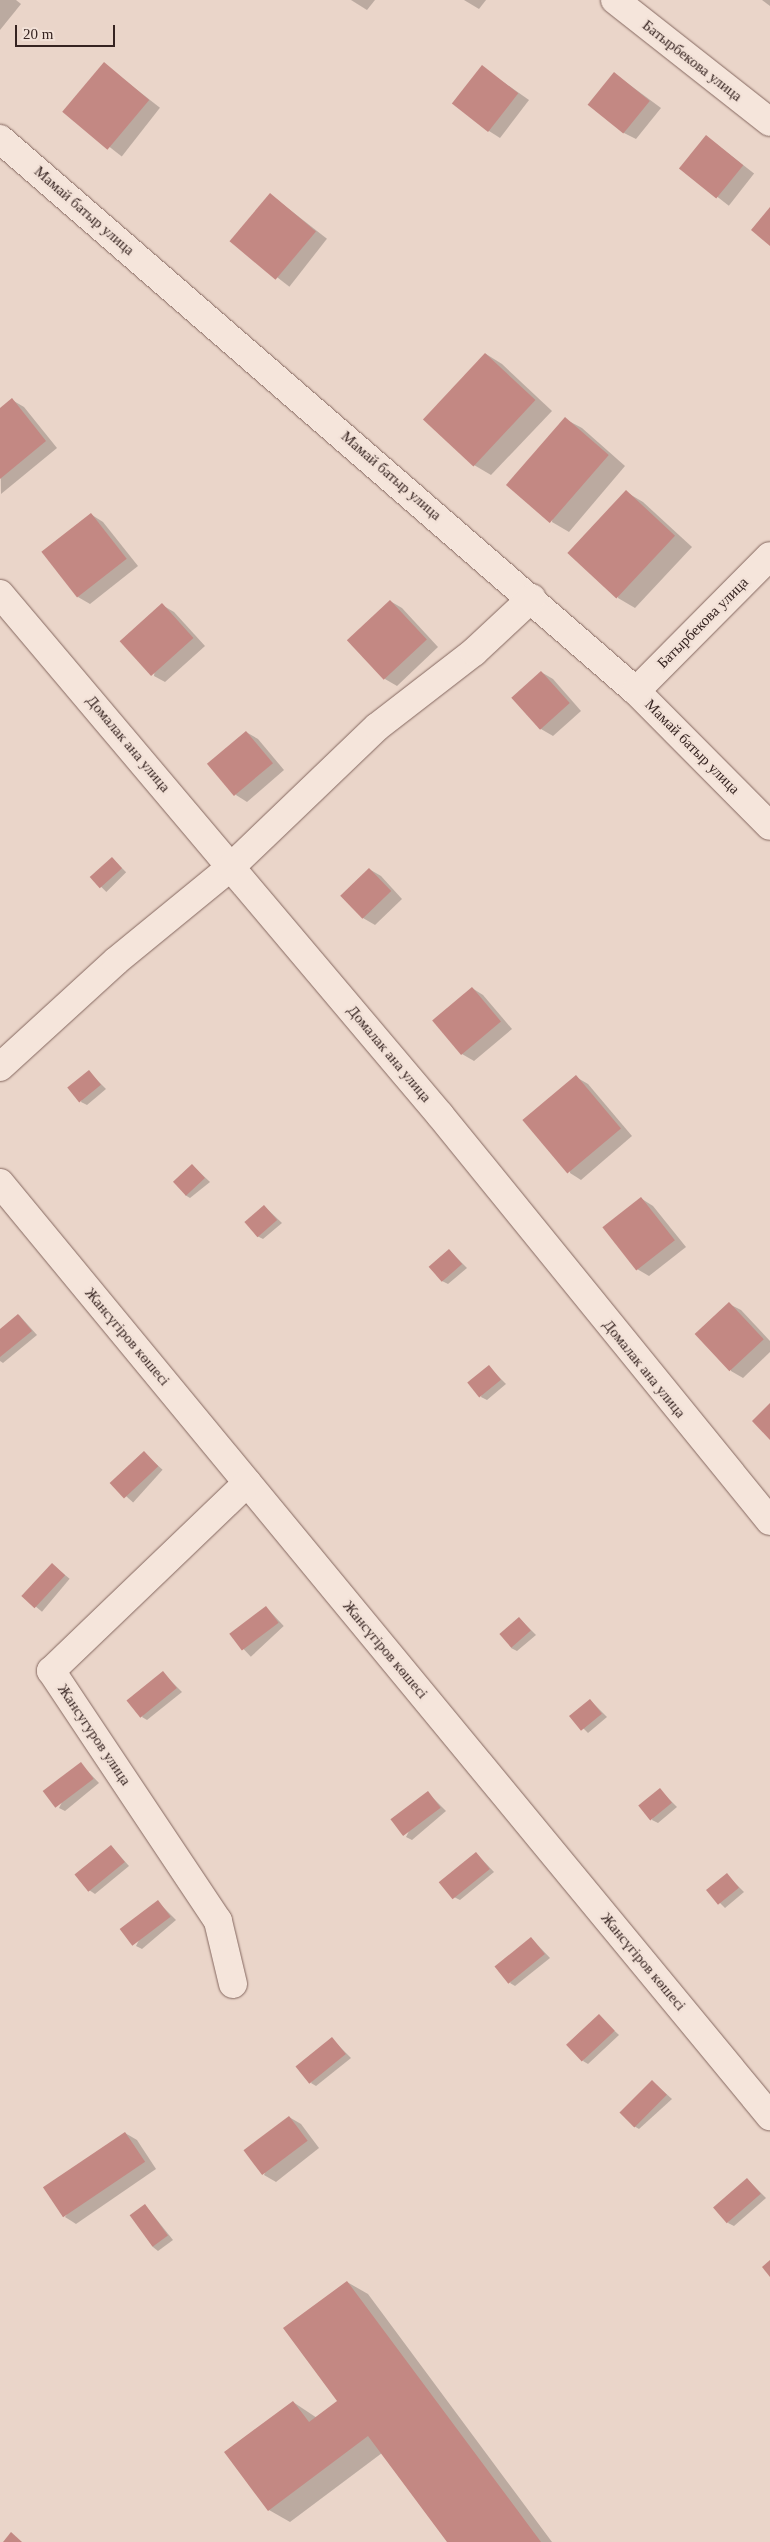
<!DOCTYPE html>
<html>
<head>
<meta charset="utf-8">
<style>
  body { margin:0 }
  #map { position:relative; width:770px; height:2542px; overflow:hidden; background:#ead5c9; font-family:Georgia,serif }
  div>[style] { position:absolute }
  .shadow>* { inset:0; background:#0003; transform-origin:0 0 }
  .building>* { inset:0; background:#c38883; transform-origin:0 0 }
  .roads { filter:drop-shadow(0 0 1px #84675f) drop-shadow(0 0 1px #84675f) }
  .minor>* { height:28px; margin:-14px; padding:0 14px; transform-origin:14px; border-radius:14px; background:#f5e5db }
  span { translate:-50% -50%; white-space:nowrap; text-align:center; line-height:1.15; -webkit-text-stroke:4.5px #f2e1d7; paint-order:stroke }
  .street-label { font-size:15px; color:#362421 }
  .scale { position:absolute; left:15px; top:25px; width:100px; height:22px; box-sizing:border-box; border:2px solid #362421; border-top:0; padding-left:6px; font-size:15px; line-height:18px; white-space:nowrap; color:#362421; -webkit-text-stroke:4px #f2e1d7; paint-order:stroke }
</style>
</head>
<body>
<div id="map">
  <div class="shadow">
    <i style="clip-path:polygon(0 0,16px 0,21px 4px,0 30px)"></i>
    <i style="clip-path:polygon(351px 0,375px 0,367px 10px)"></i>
    <i style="clip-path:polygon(464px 0,486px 0,479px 9px)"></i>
    <i style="clip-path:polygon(762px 0,770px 0,770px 6px)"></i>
    <i style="left:104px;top:64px;width:71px;height:62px;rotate:38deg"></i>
    <i style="clip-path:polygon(482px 67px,529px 100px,500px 138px,489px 131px)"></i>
    <i style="clip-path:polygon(615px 74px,661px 108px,636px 139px,624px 133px)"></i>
    <i style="left:706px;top:136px;width:61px;height:41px;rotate:38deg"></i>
    <i style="left:271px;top:195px;width:71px;height:61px;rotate:38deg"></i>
    <i style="clip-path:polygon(486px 354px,502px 364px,552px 411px,491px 475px,474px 465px,425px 419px)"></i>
    <i style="clip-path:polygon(12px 400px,24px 407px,57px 448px,1px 494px,0 410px)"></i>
    <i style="clip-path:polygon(565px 419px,582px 428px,625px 466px,569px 532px,552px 522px)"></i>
    <i style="clip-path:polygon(626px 492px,643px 502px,692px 547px,635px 608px,618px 598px)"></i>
    <i style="clip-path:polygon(92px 515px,103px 522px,138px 566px,90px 604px,78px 597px)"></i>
    <i style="clip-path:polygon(390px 601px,402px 608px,438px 647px,397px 686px,385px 679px)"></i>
    <i style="clip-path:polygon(162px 605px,174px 612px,205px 646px,165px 682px,154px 676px)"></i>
    <i style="clip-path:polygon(541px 672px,553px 679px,581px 711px,553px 736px,541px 729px)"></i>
    <i style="clip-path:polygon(246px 732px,258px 739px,284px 770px,247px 802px,236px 795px)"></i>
    <i style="left:112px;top:858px;width:20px;height:28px;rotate:45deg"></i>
    <i style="clip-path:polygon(369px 869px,381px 876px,402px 899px,375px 925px,363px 918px,342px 896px)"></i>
    <i style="clip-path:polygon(472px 988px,483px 995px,512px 1029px,474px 1061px,462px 1054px)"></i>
    <i style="clip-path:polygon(89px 1072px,106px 1089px,87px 1105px,81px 1102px)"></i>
    <i style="clip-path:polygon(576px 1077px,588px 1084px,632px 1136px,581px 1180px,570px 1173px)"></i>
    <i style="clip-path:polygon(192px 1165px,210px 1182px,190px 1198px,185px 1195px)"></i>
    <i style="clip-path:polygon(642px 1199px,653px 1206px,686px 1247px,649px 1276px,637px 1269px)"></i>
    <i style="clip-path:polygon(264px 1206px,282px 1223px,263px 1239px,257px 1236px)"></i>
    <i style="clip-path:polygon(450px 1251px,467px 1268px,448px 1284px,442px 1281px)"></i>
    <i style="clip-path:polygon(729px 1304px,741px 1310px,770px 1341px,770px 1352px,743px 1378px,731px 1371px)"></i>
    <i style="clip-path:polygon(19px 1315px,37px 1335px,3px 1363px,0 1361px,0 1331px)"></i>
    <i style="clip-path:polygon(489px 1367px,506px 1384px,487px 1400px,481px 1397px)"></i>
    <i style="left:144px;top:1453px;width:25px;height:44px;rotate:42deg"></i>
    <i style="left:52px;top:1564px;width:23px;height:43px;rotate:40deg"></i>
    <i style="left:266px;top:1607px;width:26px;height:45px;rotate:47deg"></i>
    <i style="clip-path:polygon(519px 1618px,536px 1635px,517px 1651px,511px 1648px)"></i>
    <i style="clip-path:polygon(163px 1673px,182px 1692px,147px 1720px,142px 1717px)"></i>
    <i style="clip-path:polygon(590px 1700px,607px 1717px,588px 1733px,571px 1716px)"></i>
    <i style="clip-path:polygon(81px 1764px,99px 1783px,65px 1811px,59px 1808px)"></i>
    <i style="clip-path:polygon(660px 1790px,677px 1807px,658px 1823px,652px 1820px)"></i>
    <i style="clip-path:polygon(428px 1793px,446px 1811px,412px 1840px,406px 1837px)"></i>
    <i style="clip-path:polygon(111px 1846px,129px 1866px,95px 1894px,89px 1890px)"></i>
    <i style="clip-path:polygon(476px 1853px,494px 1872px,460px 1900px,454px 1897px)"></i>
    <i style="clip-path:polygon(727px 1875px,744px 1892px,725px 1908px,708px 1891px)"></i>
    <i style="clip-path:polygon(158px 1902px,176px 1920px,142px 1949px,136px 1946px)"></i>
    <i style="clip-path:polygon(532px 1939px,550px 1958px,515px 1986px,510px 1983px)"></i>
    <i style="clip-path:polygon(599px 2016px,619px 2035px,588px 2064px,583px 2061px)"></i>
    <i style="clip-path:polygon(332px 2039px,351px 2058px,316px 2086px,311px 2083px)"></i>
    <i style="clip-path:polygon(652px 2081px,672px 2099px,639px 2129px,634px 2126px)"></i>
    <i style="clip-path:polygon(289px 2117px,301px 2124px,319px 2148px,276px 2182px,264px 2175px)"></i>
    <i style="clip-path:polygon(125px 2133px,137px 2140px,156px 2169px,76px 2224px,65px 2217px)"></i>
    <i style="clip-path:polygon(747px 2179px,766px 2198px,734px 2226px,728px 2223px)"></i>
    <i style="clip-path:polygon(145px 2205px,173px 2240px,158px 2251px,153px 2247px)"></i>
    <i style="clip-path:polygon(347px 2282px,368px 2294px,552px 2542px,448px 2542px,382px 2453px,290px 2522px,269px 2510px,293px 2402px,317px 2418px,339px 2401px)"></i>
  </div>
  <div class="building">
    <i style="left:104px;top:62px;width:59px;height:65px;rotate:40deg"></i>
    <i style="left:482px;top:65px;width:46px;height:49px;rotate:38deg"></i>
    <i style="left:614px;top:72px;width:46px;height:42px;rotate:39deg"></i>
    <i style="left:706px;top:135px;width:48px;height:43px;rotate:39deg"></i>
    <i style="left:270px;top:193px;width:60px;height:63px;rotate:40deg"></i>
    <i style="clip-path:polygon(770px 207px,770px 246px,751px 230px)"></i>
    <i style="left:485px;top:353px;width:69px;height:91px;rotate:43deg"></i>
    <i style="clip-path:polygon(12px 398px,46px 441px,0 479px,0 408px)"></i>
    <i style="left:565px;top:417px;width:58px;height:90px;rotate:41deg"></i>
    <i style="left:626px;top:490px;width:67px;height:86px;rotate:43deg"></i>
    <i style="left:91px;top:513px;width:58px;height:63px;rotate:52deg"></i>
    <i style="left:390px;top:600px;width:54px;height:59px;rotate:47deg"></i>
    <i style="left:162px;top:603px;width:47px;height:57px;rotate:48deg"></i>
    <i style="left:541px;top:671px;width:43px;height:40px;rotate:48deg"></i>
    <i style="left:246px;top:731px;width:42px;height:51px;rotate:50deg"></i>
    <i style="left:112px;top:857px;width:15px;height:30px;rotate:48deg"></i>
    <i style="left:369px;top:868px;width:32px;height:40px;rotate:46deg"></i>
    <i style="left:472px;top:987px;width:45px;height:52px;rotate:50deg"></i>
    <i style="left:89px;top:1070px;width:19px;height:28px;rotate:51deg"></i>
    <i style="left:576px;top:1075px;width:70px;height:70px;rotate:50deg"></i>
    <i style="left:192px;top:1164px;width:19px;height:26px;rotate:47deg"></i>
    <i style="left:641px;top:1197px;width:55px;height:49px;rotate:52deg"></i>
    <i style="left:264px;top:1205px;width:20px;height:26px;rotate:49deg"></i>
    <i style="left:449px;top:1249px;width:20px;height:27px;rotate:49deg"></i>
    <i style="left:729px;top:1302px;width:51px;height:47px;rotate:47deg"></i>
    <i style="clip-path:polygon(18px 1314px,32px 1331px,0 1357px,0 1329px)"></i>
    <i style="left:489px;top:1365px;width:19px;height:28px;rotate:51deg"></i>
    <i style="clip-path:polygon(770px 1403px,770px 1440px,752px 1421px)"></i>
    <i style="left:144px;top:1451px;width:21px;height:47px;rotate:47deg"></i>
    <i style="left:52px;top:1563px;width:18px;height:45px;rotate:43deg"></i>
    <i style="left:266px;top:1606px;width:21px;height:46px;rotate:53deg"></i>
    <i style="left:519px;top:1617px;width:18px;height:26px;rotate:49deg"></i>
    <i style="left:163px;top:1671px;width:22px;height:47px;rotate:51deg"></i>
    <i style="left:590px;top:1699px;width:19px;height:27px;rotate:51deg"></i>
    <i style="left:81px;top:1762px;width:21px;height:48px;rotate:53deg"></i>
    <i style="left:660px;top:1788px;width:19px;height:28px;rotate:51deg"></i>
    <i style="left:428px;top:1791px;width:21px;height:47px;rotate:53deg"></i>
    <i style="left:111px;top:1845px;width:22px;height:47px;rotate:51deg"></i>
    <i style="left:476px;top:1852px;width:22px;height:48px;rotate:51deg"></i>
    <i style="left:727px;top:1873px;width:19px;height:27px;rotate:51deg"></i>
    <i style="left:158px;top:1900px;width:21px;height:48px;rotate:53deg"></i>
    <i style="left:531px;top:1937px;width:22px;height:47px;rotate:51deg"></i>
    <i style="left:599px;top:2014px;width:23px;height:45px;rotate:47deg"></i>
    <i style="left:332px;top:2037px;width:22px;height:47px;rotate:51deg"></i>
    <i style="left:652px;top:2080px;width:21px;height:46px;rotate:45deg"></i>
    <i style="left:289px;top:2116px;width:31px;height:57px;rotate:53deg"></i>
    <i style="left:125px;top:2132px;width:36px;height:99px;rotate:56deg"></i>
    <i style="left:747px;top:2178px;width:21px;height:45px;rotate:49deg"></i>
    <i style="left:145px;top:2204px;width:39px;height:19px;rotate:54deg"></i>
    <i style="clip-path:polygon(770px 2260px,770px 2277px,762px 2267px)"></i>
    <i style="clip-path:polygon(347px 2281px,541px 2542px,447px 2542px,368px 2436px,268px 2511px,224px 2452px,293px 2401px,309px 2422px,337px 2401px,283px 2328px)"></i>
    <i style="clip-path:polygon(11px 2532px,22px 2542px,3px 2542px)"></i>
  </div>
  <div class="roads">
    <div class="minor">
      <i style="left:615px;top:0;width:197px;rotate:38.2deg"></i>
      <i style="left:0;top:139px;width:842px;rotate:40.96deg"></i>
      <i style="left:636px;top:691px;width:190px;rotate:45.2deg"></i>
      <i style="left:0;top:594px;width:682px;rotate:49.82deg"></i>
      <i style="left:440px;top:1115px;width:523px;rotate:50.9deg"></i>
      <i style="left:636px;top:691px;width:190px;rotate:-45.2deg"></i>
      <i style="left:0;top:1067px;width:157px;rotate:-42.4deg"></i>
      <i style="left:116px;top:961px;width:150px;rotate:-39.3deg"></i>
      <i style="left:232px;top:866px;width:201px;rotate:-43.8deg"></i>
      <i style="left:377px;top:727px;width:123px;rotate:-37.7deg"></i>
      <i style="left:474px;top:652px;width:79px;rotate:-43deg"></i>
      <i style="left:0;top:1183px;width:1210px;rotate:50.47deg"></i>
      <i style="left:233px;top:1984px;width:65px;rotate:-103.4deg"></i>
      <i style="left:218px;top:1921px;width:301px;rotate:-123.7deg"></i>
      <i style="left:51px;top:1671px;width:272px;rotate:-43.8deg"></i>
    </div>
  </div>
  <div class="street-label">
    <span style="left:692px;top:61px;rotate:38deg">Батырбекова улица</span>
    <span style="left:84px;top:211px;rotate:41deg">Мамай батыр улица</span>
    <span style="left:391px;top:476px;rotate:41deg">Мамай батыр улица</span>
    <span style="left:703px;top:623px;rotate:-45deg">Батырбекова улица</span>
    <span style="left:128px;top:744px;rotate:50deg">Домалак ана улица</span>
    <span style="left:692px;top:747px;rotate:45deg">Мамай батыр улица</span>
    <span style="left:389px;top:1054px;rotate:50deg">Домалак ана улица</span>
    <span style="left:127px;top:1337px;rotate:50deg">Жансүгіров көшесі</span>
    <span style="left:644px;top:1369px;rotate:51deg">Домалак ана улица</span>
    <span style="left:385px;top:1650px;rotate:50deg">Жансүгіров көшесі</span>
    <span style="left:94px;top:1735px;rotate:56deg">Жансугуров улица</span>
    <span style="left:643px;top:1962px;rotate:50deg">Жансүгіров көшесі</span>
  </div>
  <div class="scale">20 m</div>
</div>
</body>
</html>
